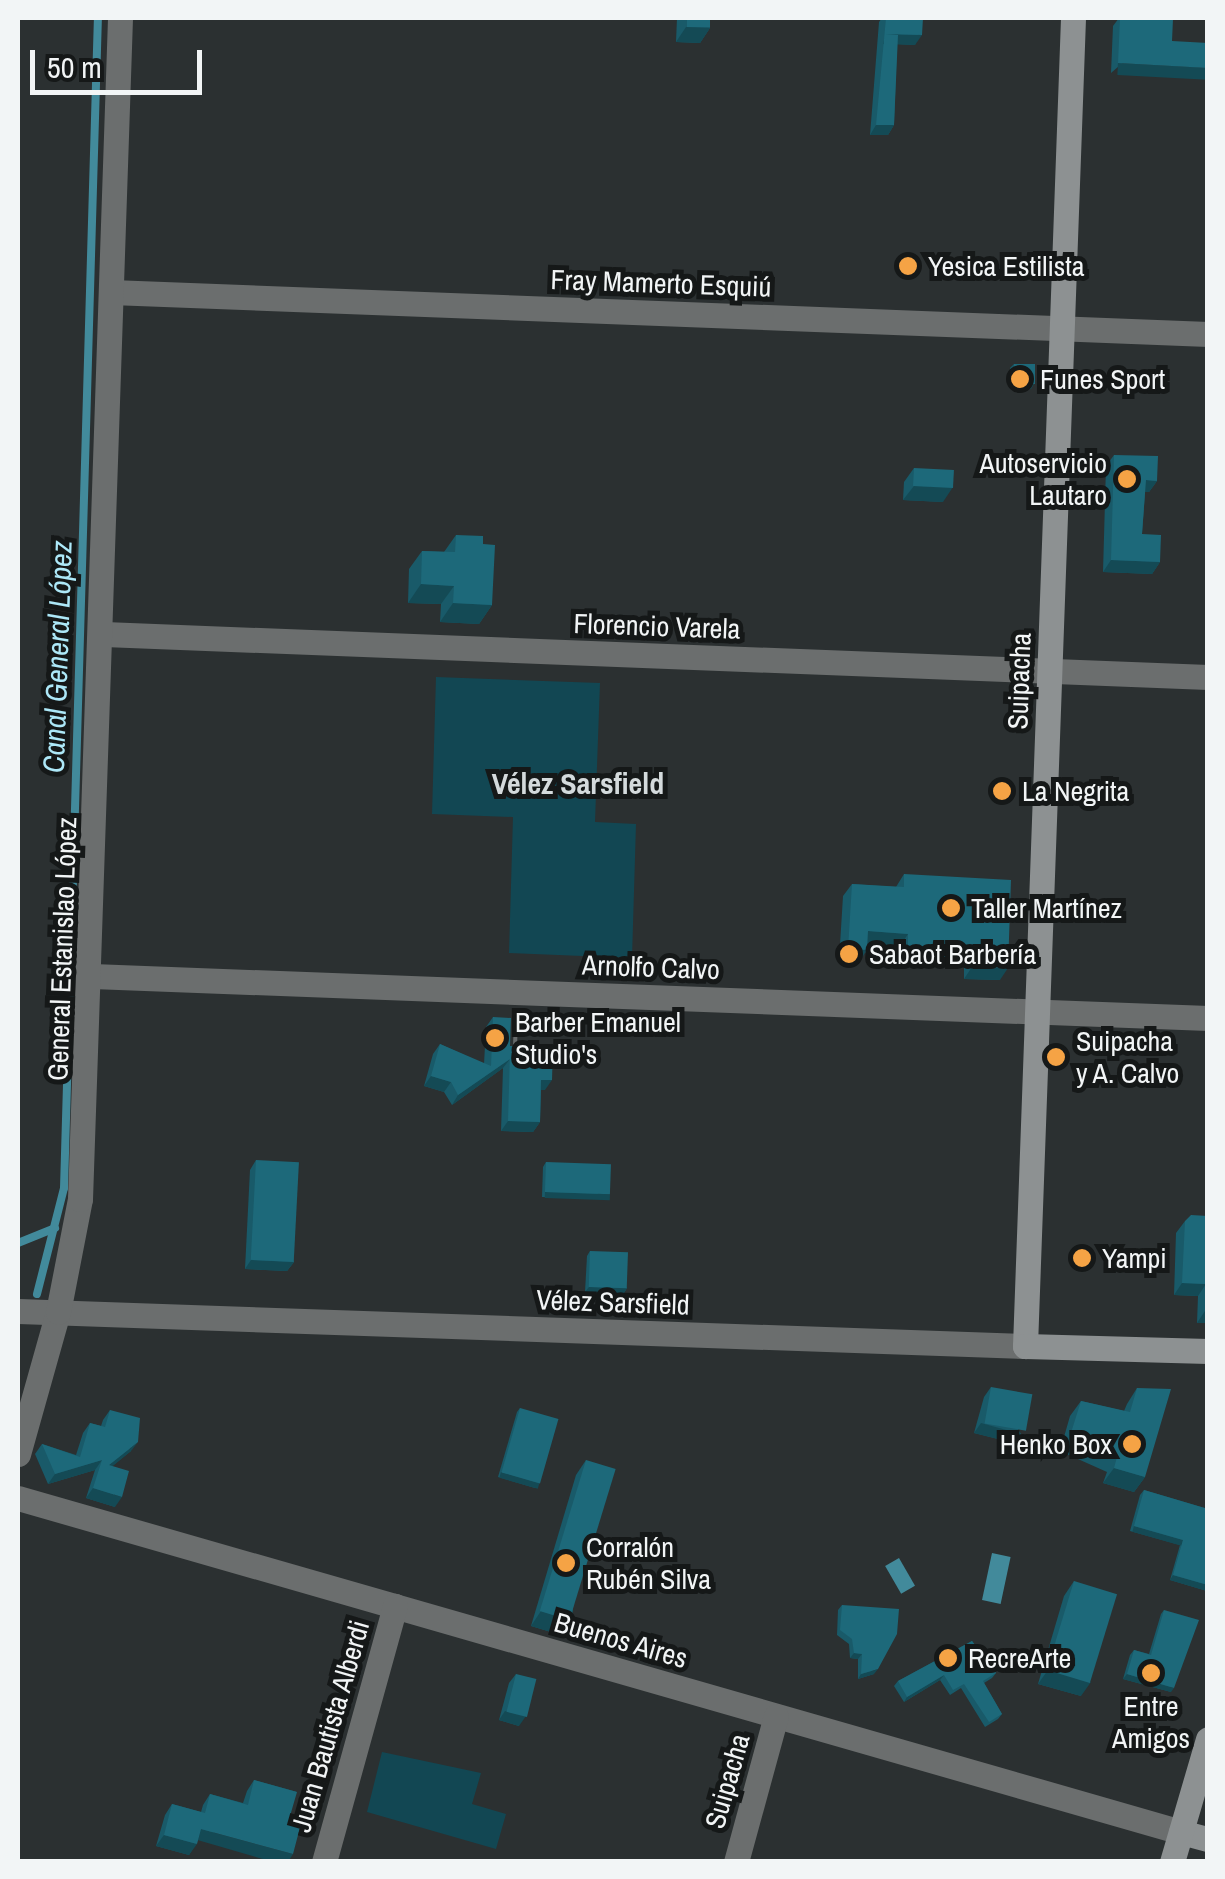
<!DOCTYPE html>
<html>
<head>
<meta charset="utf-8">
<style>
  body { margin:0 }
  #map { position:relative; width:1225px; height:1879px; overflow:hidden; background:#2b3031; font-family:"Archivo Narrow",sans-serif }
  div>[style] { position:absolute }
  .green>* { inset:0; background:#124753 }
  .water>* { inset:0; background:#428a9b; transform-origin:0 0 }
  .stream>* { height:8px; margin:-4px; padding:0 4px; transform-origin:4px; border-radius:4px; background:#428a9b }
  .path>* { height:4px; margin-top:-2px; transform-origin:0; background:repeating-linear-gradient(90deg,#676b6c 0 10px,transparent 0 15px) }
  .street>* { height:25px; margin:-12.5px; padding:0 12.5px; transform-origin:12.5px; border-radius:12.5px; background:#6b6e6e }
  .secondary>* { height:25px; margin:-12.5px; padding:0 12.5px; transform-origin:12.5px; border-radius:12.5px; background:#8d9192 }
  .wall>* { inset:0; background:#195a69 }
  .shaded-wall>* { inset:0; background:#144a55; transform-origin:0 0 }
  .building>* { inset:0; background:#1d697a; transform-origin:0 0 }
  .dots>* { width:28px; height:28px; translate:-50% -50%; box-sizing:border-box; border:5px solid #151818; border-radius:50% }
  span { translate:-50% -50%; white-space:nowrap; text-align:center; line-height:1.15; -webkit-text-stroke:10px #151818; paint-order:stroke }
  .poi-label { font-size:28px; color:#f2f5f6 }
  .left { translate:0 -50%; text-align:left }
  .right { translate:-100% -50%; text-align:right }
  .street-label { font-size:28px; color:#f2f5f6 }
  .water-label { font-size:30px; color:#ade8f8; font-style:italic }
  .neighbourhood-label { font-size:30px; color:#d4dadc; font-weight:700 }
  .frame { position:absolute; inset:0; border:20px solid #f2f5f6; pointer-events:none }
  .scale { position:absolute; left:30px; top:50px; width:172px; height:45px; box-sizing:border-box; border:5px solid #f2f5f6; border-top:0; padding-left:12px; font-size:30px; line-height:35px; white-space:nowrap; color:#f2f5f6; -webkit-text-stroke:8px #151818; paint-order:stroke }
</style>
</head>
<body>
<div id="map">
  <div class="green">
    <i style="clip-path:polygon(436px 677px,600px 683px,595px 822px,636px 824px,632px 958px,509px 953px,513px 817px,432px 814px)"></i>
    <i style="clip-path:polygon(382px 1752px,481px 1773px,472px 1804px,506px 1814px,496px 1849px,367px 1812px)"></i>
  </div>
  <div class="water">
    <i style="left:992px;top:1553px;width:19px;height:48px;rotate:12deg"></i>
    <i style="left:899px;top:1558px;width:32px;height:16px;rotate:60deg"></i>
  </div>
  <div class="stream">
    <i style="left:18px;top:1243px;width:40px;rotate:-22deg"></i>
    <i style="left:37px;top:1294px;width:109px;rotate:-75.7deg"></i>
    <i style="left:64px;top:1188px;width:1170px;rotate:-88.34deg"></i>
  </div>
  <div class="path">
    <i style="left:515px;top:1047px;width:31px;rotate:-88deg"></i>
  </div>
  <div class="street">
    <i style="left:111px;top:292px;width:1098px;rotate:2.19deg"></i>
    <i style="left:104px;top:634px;width:1105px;rotate:2.23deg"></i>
    <i style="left:92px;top:976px;width:1117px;rotate:2.16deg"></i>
    <i style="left:18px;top:1311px;width:1008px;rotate:1.99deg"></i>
    <i style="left:18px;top:1454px;width:148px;rotate:-74.3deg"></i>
    <i style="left:58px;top:1312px;width:115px;rotate:-79deg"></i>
    <i style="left:80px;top:1199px;width:1182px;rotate:-88.06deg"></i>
    <i style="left:18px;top:1498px;width:1210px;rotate:16.02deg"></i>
    <i style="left:324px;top:1862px;width:266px;rotate:-74.5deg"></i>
    <i style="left:736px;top:1862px;width:151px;rotate:-74.7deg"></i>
  </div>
  <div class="secondary">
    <i style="left:1073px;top:18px;width:1329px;rotate:92.07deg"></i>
    <i style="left:1025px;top:1346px;width:183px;rotate:1.6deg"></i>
    <i style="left:1181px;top:1832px;width:28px;rotate:15deg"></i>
    <i style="left:1172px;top:1862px;width:128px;rotate:-73.7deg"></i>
  </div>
  <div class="wall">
    <i style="clip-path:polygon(677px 18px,710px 18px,710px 28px,700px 43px,676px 42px)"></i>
    <i style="clip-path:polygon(882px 18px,923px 18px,915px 45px,897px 44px,894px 125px,888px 135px,870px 135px,879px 22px)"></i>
    <i style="clip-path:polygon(1119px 18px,1173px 19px,1111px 73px,1113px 26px)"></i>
    <i style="clip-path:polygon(1014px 364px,1031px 389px,1010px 389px,1010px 368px)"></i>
    <i style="clip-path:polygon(1114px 455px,1157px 481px,1149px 492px,1145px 492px,1142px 534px,1160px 562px,1152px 574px,1103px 572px,1106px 466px)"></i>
    <i style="clip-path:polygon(914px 468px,943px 502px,903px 500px,904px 482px)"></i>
    <i style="clip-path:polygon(456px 535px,483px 544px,492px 605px,479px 624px,440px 622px,441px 604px,408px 603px,409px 569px,422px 551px,444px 552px)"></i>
    <i style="clip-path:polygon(904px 874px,1000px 980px,964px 979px,964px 963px,899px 960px,900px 946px,867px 943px,859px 962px,839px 961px,843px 896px,852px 884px,896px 887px)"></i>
    <i style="clip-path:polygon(493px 1017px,510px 1046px,545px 1090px,541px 1090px,540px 1122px,533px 1132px,501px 1131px,503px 1068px,452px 1105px,444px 1092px,424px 1086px,433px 1054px,440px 1044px,484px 1064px,486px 1027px)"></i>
    <i style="clip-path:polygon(256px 1160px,294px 1262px,287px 1271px,245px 1269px,250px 1170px)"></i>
    <i style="clip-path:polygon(546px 1162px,607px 1199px,542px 1197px,543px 1167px)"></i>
    <i style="clip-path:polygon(1208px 1216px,1208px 1323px,1197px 1323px,1198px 1296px,1174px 1295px,1176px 1233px,1185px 1221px)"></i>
    <i style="clip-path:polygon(590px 1251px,627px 1288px,624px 1293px,585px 1292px,587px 1256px)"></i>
    <i style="clip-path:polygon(991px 1387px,1021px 1434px,1014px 1443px,974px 1433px,984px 1397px)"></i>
    <i style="clip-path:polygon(1137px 1388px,1145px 1477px,1134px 1492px,1103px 1483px,1107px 1472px,1060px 1451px,1070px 1416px,1081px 1401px,1124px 1411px,1127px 1404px)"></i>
    <i style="clip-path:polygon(520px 1408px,539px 1483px,535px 1488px,498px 1477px,517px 1412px)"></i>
    <i style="clip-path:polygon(110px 1410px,131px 1451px,112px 1466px,115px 1507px,86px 1498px,95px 1470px,48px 1484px,35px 1454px,42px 1444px,76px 1455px,83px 1433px,90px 1423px,101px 1426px,103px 1420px)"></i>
    <i style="clip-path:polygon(586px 1460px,572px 1620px,561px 1635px,531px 1626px,576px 1475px)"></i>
    <i style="clip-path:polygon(1144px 1490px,1208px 1509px,1207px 1591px,1170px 1580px,1180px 1545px,1130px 1531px,1140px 1495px)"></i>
    <i style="clip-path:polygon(1074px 1581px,1081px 1696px,1038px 1684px,1064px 1596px)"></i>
    <i style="clip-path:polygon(842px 1605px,874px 1674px,858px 1679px,858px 1659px,850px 1658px,849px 1644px,837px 1635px,838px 1610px)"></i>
    <i style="clip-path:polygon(1164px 1610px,1171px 1692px,1123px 1679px,1130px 1655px,1134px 1650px,1149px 1654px,1161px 1614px)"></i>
    <i style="clip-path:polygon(972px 1641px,996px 1673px,992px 1678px,984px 1683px,1002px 1714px,998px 1719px,985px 1727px,961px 1688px,950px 1695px,940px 1680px,904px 1702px,894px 1686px,898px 1681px)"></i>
    <i style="clip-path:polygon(516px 1674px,519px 1726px,499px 1720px,509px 1683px)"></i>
    <i style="clip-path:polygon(254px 1780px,297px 1792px,198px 1840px,189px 1855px,156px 1846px,165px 1815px,172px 1804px,201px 1812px,203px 1805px,210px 1794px,243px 1803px,247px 1791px)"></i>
  </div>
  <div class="shaded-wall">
    <i style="clip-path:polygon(686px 27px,710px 28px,700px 43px,676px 42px)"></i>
    <i style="clip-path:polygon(886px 34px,922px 35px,915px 45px,883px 44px)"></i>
    <i style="left:1118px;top:63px;width:90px;height:12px;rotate:3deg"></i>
    <i style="clip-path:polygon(876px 125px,894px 125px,888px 135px,870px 135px)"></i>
    <i style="clip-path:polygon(1013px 384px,1034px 384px,1031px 389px,1010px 389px)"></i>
    <i style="clip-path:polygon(1146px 480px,1157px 481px,1149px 492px,1138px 492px)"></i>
    <i style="clip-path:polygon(914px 486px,953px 487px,943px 502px,903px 500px)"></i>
    <i style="clip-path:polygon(1111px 560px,1160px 562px,1152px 574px,1103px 572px)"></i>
    <i style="clip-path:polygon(421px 584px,454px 586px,441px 604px,408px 603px)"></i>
    <i style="clip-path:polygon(453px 603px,492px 605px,479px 624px,440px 622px)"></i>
    <i style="clip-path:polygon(868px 931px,908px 934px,900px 946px,860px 943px)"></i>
    <i style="clip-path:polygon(908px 948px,973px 951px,964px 963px,899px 960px)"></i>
    <i style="clip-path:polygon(848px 949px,867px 950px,859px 962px,839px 961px)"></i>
    <i style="clip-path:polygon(972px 967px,1008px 968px,1000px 980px,964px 979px)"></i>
    <i style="clip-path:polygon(510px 1059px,503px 1068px,452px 1105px,458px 1095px)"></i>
    <i style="clip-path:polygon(431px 1076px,451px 1082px,444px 1092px,424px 1086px)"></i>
    <i style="clip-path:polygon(541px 1080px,552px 1080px,545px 1090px,534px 1090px)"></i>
    <i style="clip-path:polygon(508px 1121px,540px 1122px,533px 1132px,501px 1131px)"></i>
    <i style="left:545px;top:1192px;width:65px;height:6px;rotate:2deg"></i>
    <i style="clip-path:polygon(251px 1260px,294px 1262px,287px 1271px,245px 1269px)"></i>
    <i style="clip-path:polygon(1182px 1283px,1206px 1284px,1198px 1296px,1174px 1295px)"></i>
    <i style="clip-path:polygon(589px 1287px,627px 1288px,624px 1293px,585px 1292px)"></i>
    <i style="clip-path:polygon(1205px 1311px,1208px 1311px,1208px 1323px,1197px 1323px)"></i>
    <i style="clip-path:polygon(981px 1423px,1021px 1434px,1014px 1443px,974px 1433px)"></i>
    <i style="clip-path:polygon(138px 1442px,131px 1451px,102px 1475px,109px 1465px)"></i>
    <i style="clip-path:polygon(102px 1460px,95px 1470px,48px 1484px,55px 1474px)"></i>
    <i style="clip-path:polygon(1114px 1468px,1145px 1477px,1134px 1492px,1103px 1483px)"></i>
    <i style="left:501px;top:1472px;width:40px;height:6px;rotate:16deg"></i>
    <i style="clip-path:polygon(93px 1488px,122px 1497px,115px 1507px,86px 1498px)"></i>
    <i style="left:1134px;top:1526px;width:51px;height:6px;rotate:16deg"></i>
    <i style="clip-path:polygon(1173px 1575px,1208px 1585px,1208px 1590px,1207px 1591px,1170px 1580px)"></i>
    <i style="clip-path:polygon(541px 1611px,572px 1620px,561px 1635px,531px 1626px)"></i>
    <i style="clip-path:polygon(854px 1653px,862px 1654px,858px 1659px,850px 1658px)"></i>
    <i style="clip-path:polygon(878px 1669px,874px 1674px,858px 1679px,861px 1674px)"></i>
    <i style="clip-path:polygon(1048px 1670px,1091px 1682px,1081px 1696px,1038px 1684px)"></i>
    <i style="clip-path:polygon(1127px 1674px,1174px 1688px,1171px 1692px,1123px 1679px)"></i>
    <i style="clip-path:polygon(944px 1675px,940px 1680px,904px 1702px,907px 1697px)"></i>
    <i style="clip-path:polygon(505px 1711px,526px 1716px,519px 1726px,499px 1720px)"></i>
    <i style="clip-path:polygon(201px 1829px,293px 1854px,288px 1862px,273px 1862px,194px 1839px)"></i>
    <i style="clip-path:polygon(164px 1835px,197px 1844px,189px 1855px,156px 1846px)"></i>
  </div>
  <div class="building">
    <i style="left:687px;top:18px;width:23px;height:9px"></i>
    <i style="clip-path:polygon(886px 18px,923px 18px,922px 35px,886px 34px,898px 35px,894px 125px,876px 125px)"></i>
    <i style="clip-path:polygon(1120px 18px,1173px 19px,1172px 41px,1208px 43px,1208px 68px,1118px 63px)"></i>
    <i style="left:1014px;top:364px;width:21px;height:20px"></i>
    <i style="clip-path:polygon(1114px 455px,1158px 456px,1157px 481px,1146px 480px,1142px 534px,1161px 535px,1160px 562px,1111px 560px)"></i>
    <i style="left:914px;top:468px;width:40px;height:18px;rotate:3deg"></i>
    <i style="clip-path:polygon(456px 535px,483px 536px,483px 544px,495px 545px,492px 605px,453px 603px,454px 586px,421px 584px,422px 551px,455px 552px)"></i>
    <i style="clip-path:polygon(904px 874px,1011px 880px,1008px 968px,972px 967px,973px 951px,908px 948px,908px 934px,868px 931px,867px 950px,848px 949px,852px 884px,904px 887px)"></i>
    <i style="clip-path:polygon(493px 1017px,511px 1018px,510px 1046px,553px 1047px,552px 1080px,541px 1080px,540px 1122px,508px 1121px,510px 1052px,510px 1059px,458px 1095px,451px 1082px,431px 1076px,440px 1044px,491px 1066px)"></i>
    <i style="left:256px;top:1160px;width:43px;height:100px;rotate:3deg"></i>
    <i style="left:546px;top:1162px;width:65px;height:30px;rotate:2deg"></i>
    <i style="clip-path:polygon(1191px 1215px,1208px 1216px,1208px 1311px,1205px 1311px,1206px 1284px,1182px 1283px,1185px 1221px)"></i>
    <i style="left:590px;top:1251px;width:38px;height:36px;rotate:2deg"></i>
    <i style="left:991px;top:1387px;width:42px;height:37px;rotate:10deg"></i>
    <i style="clip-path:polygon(1137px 1388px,1171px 1389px,1145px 1477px,1114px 1468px,1117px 1457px,1070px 1436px,1081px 1401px,1130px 1412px)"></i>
    <i style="left:520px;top:1408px;width:40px;height:67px;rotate:16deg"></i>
    <i style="clip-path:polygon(110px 1410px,140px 1418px,138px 1442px,109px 1465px,129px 1471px,122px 1497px,93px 1488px,102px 1460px,55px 1474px,42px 1444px,80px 1457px,90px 1423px,105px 1427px)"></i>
    <i style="left:586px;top:1460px;width:31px;height:158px;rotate:17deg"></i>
    <i style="clip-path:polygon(1144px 1490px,1208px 1509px,1208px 1585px,1173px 1575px,1183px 1540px,1134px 1526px)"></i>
    <i style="left:1074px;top:1581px;width:45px;height:93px;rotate:17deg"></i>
    <i style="clip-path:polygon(842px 1605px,899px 1609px,897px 1634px,878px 1669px,861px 1674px,862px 1654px,854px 1653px,852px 1639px,840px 1630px)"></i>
    <i style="clip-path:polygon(1164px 1610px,1199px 1620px,1174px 1688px,1127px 1674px,1134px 1650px,1151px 1655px)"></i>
    <i style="clip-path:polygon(972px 1641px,996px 1673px,983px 1681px,1002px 1714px,989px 1722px,964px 1684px,953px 1690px,944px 1675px,907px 1697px,898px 1681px)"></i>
    <i style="left:516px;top:1674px;width:21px;height:39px;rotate:14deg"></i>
    <i style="clip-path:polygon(254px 1780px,297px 1792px,290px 1816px,302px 1820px,293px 1854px,201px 1829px,197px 1844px,164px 1835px,172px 1804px,205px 1813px,210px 1794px,248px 1805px)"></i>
  </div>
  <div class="dots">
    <i style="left:908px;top:266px;background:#f5a345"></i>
    <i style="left:1020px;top:379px;background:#f5a345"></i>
    <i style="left:1127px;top:479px;background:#f5a345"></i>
    <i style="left:1002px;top:791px;background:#f5a345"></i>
    <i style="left:951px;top:908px;background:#f5a345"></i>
    <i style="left:849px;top:954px;background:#f5a345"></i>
    <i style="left:495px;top:1038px;background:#f5a345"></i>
    <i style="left:1056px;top:1057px;background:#f5a345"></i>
    <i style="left:1082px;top:1258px;background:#f5a345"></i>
    <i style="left:1132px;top:1444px;background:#f5a345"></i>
    <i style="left:566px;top:1563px;background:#f5a345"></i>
    <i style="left:948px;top:1658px;background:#f5a345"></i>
    <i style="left:1151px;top:1673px;background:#f5a345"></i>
  </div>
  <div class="poi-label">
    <span class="left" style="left:928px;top:266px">Yesica Estilista</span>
    <span class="left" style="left:1040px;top:379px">Funes Sport</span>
    <span class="right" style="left:1107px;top:479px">Autoservicio<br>Lautaro</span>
    <span class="left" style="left:1022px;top:791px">La Negrita</span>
    <span class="left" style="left:971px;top:908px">Taller Martínez</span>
    <span class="left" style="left:869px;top:954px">Sabaot Barbería</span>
    <span class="left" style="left:515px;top:1038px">Barber Emanuel<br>Studio's</span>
    <span class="left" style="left:1076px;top:1057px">Suipacha<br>y A. Calvo</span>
    <span class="left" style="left:1102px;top:1258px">Yampi</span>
    <span class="right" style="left:1112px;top:1444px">Henko Box</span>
    <span class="left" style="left:586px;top:1563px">Corralón<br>Rubén Silva</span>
    <span class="left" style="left:968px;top:1658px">RecreArte</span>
    <span style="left:1151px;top:1722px">Entre<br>Amigos</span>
  </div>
  <div class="street-label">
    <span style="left:661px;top:283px;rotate:2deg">Fray Mamerto Esquiú</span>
    <span style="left:657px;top:626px;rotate:2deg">Florencio Varela</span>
    <span style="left:1019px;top:681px;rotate:-88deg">Suipacha</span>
    <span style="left:62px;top:949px;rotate:-88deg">General Estanislao López</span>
    <span style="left:651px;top:967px;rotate:2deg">Arnolfo Calvo</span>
    <span style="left:613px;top:1302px;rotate:2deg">Vélez Sarsfield</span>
    <span style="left:621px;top:1640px;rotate:16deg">Buenos Aires</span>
    <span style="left:330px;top:1726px;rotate:-74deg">Juan Bautista Alberdi</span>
    <span style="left:727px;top:1781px;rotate:-74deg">Suipacha</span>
  </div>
  <div class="water-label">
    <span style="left:57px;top:657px;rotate:-88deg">Canal General López</span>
  </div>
  <div class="neighbourhood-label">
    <span style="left:578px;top:783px">Vélez Sarsfield</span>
  </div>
  <div class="frame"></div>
  <div class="scale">50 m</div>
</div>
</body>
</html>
